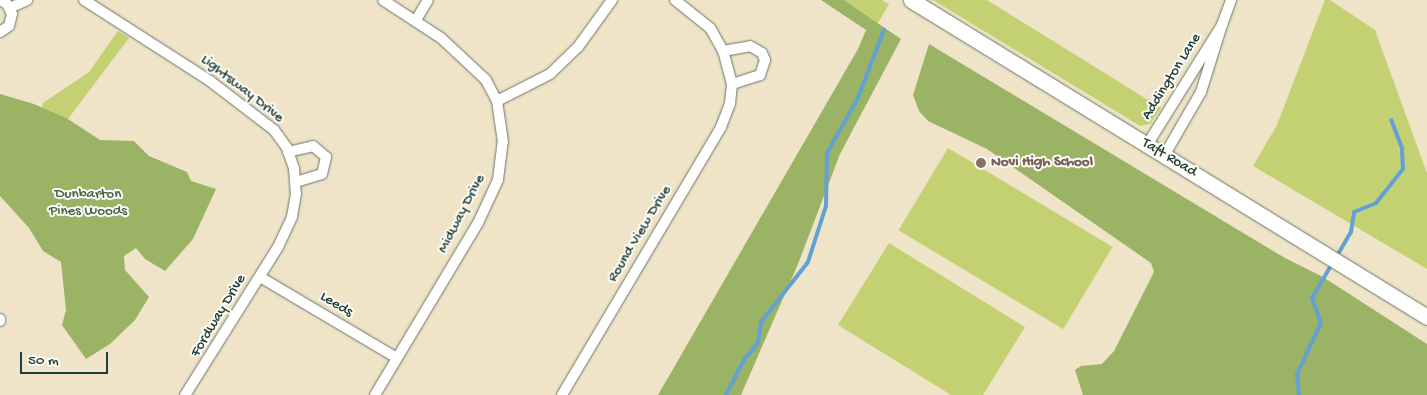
<!DOCTYPE html>
<html>
<head>
<meta charset="utf-8">
<style>
  body { margin:0 }
  #map { position:relative; width:1427px; height:395px; overflow:hidden; background:#f0e4c8; font-family:"Gochi Hand",sans-serif }
  div>[style] { position:absolute }
  .green>* { inset:0; background:#c4d173; transform-origin:0 0 }
  .forest>* { inset:0; background:#9bb365 }
  .stream>* { height:4px; margin:-2px; padding:0 2px; transform-origin:2px; border-radius:2px; background:#61a1d4 }
  .roads { filter:drop-shadow(0 0 1px #687768) drop-shadow(0 0 1px #687768) }
  .street>* { height:10px; margin:-5px; padding:0 5px; transform-origin:5px; border-radius:5px; background:#fff }
  .secondary>* { height:15px; margin:-7.5px; padding:0 7.5px; transform-origin:7.5px; border-radius:7.5px; background:#fff }
  .dots>* { width:14px; height:14px; translate:-50% -50%; box-sizing:border-box; border:2px solid #fdfcf7; border-radius:50% }
  span { translate:-50% -50%; white-space:nowrap; text-align:center; line-height:1.15; -webkit-text-stroke:4px #fdfcf7; paint-order:stroke }
  .street-label { font-size:15px; color:#1f3d34 }
  .education-label { font-size:15px; color:#785e54; font-weight:700 }
  .left { translate:0 -50%; text-align:left }
  .park-label { font-size:15px; color:#486244 }
  .scale { position:absolute; left:20px; top:352px; width:88px; height:22px; box-sizing:border-box; border:2px solid #1f3d34; border-top:0; padding-left:6px; font-size:15px; line-height:18px; white-space:nowrap; color:#1f3d34; -webkit-text-stroke:4px #fdfcf7; paint-order:stroke }
</style>
</head>
<body>
<div id="map">
  <div class="green">
    <i style="clip-path:polygon(844px 0,882px 0,889px 4px,878px 23px)"></i>
    <i style="clip-path:polygon(933px 0,987px 0,1161px 108px,1150px 124px,1140px 126px)"></i>
    <i style="clip-path:polygon(1325px 0,1330px 0,1375px 30px,1427px 173px,1427px 269px,1253px 166px,1277px 125px)"></i>
    <i style="clip-path:polygon(118px 31px,129px 38px,68px 119px,42px 110px,43px 103px,89px 72px)"></i>
    <i style="left:948px;top:148px;width:192px;height:96px;rotate:31deg"></i>
    <i style="clip-path:polygon(889px 243px,1025px 327px,983px 395px,951px 395px,838px 325px)"></i>
  </div>
  <div class="forest">
    <i style="clip-path:polygon(821px 0,844px 0,901px 39px,840px 154px,798px 264px,741px 395px,658px 395px,858px 49px,866px 30px)"></i>
    <i style="clip-path:polygon(929px 44px,1285px 258px,1323px 277px,1427px 344px,1427px 395px,1083px 395px,1075px 370px,1081px 366px,1102px 364px,1114px 351px,1154px 272px,1151px 263px,987px 149px,928px 121px,919px 111px,913px 95px)"></i>
    <i style="clip-path:polygon(0 94px,34px 104px,68px 119px,100px 140px,134px 141px,149px 156px,187px 172px,191px 181px,216px 189px,193px 239px,165px 271px,145px 259px,136px 248px,124px 256px,125px 270px,149px 297px,135px 320px,110px 344px,86px 359px,62px 325px,66px 310px,61px 262px,43px 251px,29px 228px,0 196px)"></i>
  </div>
  <div class="stream">
    <i style="left:1337px;top:256px;width:28px;rotate:-60deg"></i>
    <i style="left:1351px;top:232px;width:20px;rotate:-81deg"></i>
    <i style="left:1354px;top:212px;width:24px;rotate:-22deg"></i>
    <i style="left:1376px;top:203px;width:43px;rotate:-51.5deg"></i>
    <i style="left:1403px;top:169px;width:21px;rotate:-93deg"></i>
    <i style="left:1402px;top:148px;width:30px;rotate:-111deg"></i>
    <i style="left:726px;top:395px;width:38px;rotate:-63deg"></i>
    <i style="left:743px;top:361px;width:23px;rotate:-50deg"></i>
    <i style="left:758px;top:343px;width:21px;rotate:-82deg"></i>
    <i style="left:761px;top:322px;width:76px;rotate:-51.9deg"></i>
    <i style="left:808px;top:262px;width:59px;rotate:-72.2deg"></i>
    <i style="left:826px;top:206px;width:53px;rotate:-88.9deg"></i>
    <i style="left:827px;top:153px;width:63px;rotate:-60.6deg"></i>
    <i style="left:858px;top:98px;width:73px;rotate:-69.1deg"></i>
    <i style="left:1299px;top:395px;width:21px;rotate:-95deg"></i>
    <i style="left:1297px;top:374px;width:56px;rotate:-64.8deg"></i>
    <i style="left:1321px;top:323px;width:27px;rotate:-110deg"></i>
    <i style="left:1312px;top:298px;width:42px;rotate:-59.7deg"></i>
  </div>
  <div class="roads">
    <div class="street">
      <i style="left:84px;top:0;width:150px;rotate:32.7deg"></i>
      <i style="left:210px;top:81px;width:81px;rotate:37.4deg"></i>
      <i style="left:274px;top:130px;width:22px;rotate:54deg"></i>
      <i style="left:287px;top:148px;width:21px;rotate:71deg"></i>
      <i style="left:294px;top:168px;width:26px;rotate:86deg"></i>
      <i style="left:296px;top:194px;width:23px;rotate:100deg"></i>
      <i style="left:292px;top:217px;width:33px;rotate:115deg"></i>
      <i style="left:278px;top:247px;width:175px;rotate:122.1deg"></i>
      <i style="left:10px;top:8px;width:19px;rotate:-25deg"></i>
      <i style="left:416px;top:20px;width:23px;rotate:-59deg"></i>
      <i style="left:1222px;top:25px;width:27px;rotate:-70deg"></i>
      <i style="left:0;top:32px;width:11px;rotate:-34deg"></i>
      <i style="left:9px;top:26px;width:12px;rotate:-76deg"></i>
      <i style="left:12px;top:14px;width:11px;rotate:-117deg"></i>
      <i style="left:7px;top:4px;width:8px;rotate:-150deg"></i>
      <i style="left:723px;top:51px;width:27px;rotate:-10deg"></i>
      <i style="left:750px;top:46px;width:14px;rotate:30deg"></i>
      <i style="left:762px;top:53px;width:8px;rotate:67deg"></i>
      <i style="left:765px;top:60px;width:16px;rotate:108deg"></i>
      <i style="left:760px;top:75px;width:29px;rotate:162deg"></i>
      <i style="left:497px;top:101px;width:59px;rotate:-27deg"></i>
      <i style="left:550px;top:74px;width:39px;rotate:-44deg"></i>
      <i style="left:578px;top:47px;width:58px;rotate:-54.1deg"></i>
      <i style="left:1147px;top:145px;width:142px;rotate:-58deg"></i>
      <i style="left:1222px;top:25px;width:70px;rotate:107.4deg"></i>
      <i style="left:1201px;top:92px;width:74px;rotate:120deg"></i>
      <i style="left:288px;top:152px;width:26px;rotate:-13deg"></i>
      <i style="left:313px;top:146px;width:17px;rotate:40deg"></i>
      <i style="left:326px;top:157px;width:17px;rotate:103deg"></i>
      <i style="left:322px;top:174px;width:28px;rotate:163deg"></i>
      <i style="left:260px;top:277px;width:159px;rotate:30.6deg"></i>
      <i style="left:0;top:319px;width:2px;rotate:90deg"></i>
      <i style="left:375px;top:395px;width:200px;rotate:-59.1deg"></i>
      <i style="left:478px;top:223px;width:47px;rotate:-65.1deg"></i>
      <i style="left:498px;top:180px;width:38px;rotate:-83deg"></i>
      <i style="left:503px;top:142px;width:41px;rotate:-98.3deg"></i>
      <i style="left:497px;top:101px;width:24px;rotate:-118deg"></i>
      <i style="left:486px;top:80px;width:62px;rotate:-137deg"></i>
      <i style="left:441px;top:38px;width:69px;rotate:-146.8deg"></i>
      <i style="left:562px;top:395px;width:312px;rotate:-59.3deg"></i>
      <i style="left:721px;top:127px;width:26px;rotate:-69deg"></i>
      <i style="left:730px;top:103px;width:19px;rotate:-84deg"></i>
      <i style="left:732px;top:84px;width:34px;rotate:-105deg"></i>
      <i style="left:723px;top:51px;width:26px;rotate:-119deg"></i>
      <i style="left:710px;top:28px;width:45px;rotate:-141.3deg"></i>
    </div>
    <div class="secondary">
      <i style="left:911px;top:0;width:606px;rotate:31.56deg"></i>
    </div>
  </div>
  <div class="dots">
    <i style="left:981px;top:163px;background:#8d6e63"></i>
  </div>
  <div class="street-label">
    <span style="left:1172px;top:77px;rotate:-58deg">Addington Lane</span>
    <span style="left:242px;top:89px;rotate:38deg">Lightsway Drive</span>
    <span style="left:1169px;top:158px;rotate:31deg">Taft Road</span>
    <span style="left:462px;top:214px;rotate:-63deg">Midway Drive</span>
    <span style="left:640px;top:234px;rotate:-59deg">Round View Drive</span>
    <span style="left:336px;top:305px;rotate:31deg">Leeds</span>
    <span style="left:219px;top:316px;rotate:-59deg">Fordway Drive</span>
  </div>
  <div class="education-label">
    <span class="left" style="left:991px;top:163px">Novi High School</span>
  </div>
  <div class="park-label">
    <span style="left:88px;top:203px">Dunbarton<br>Pines Woods</span>
  </div>
  <div class="scale">50 m</div>
</div>
</body>
</html>
